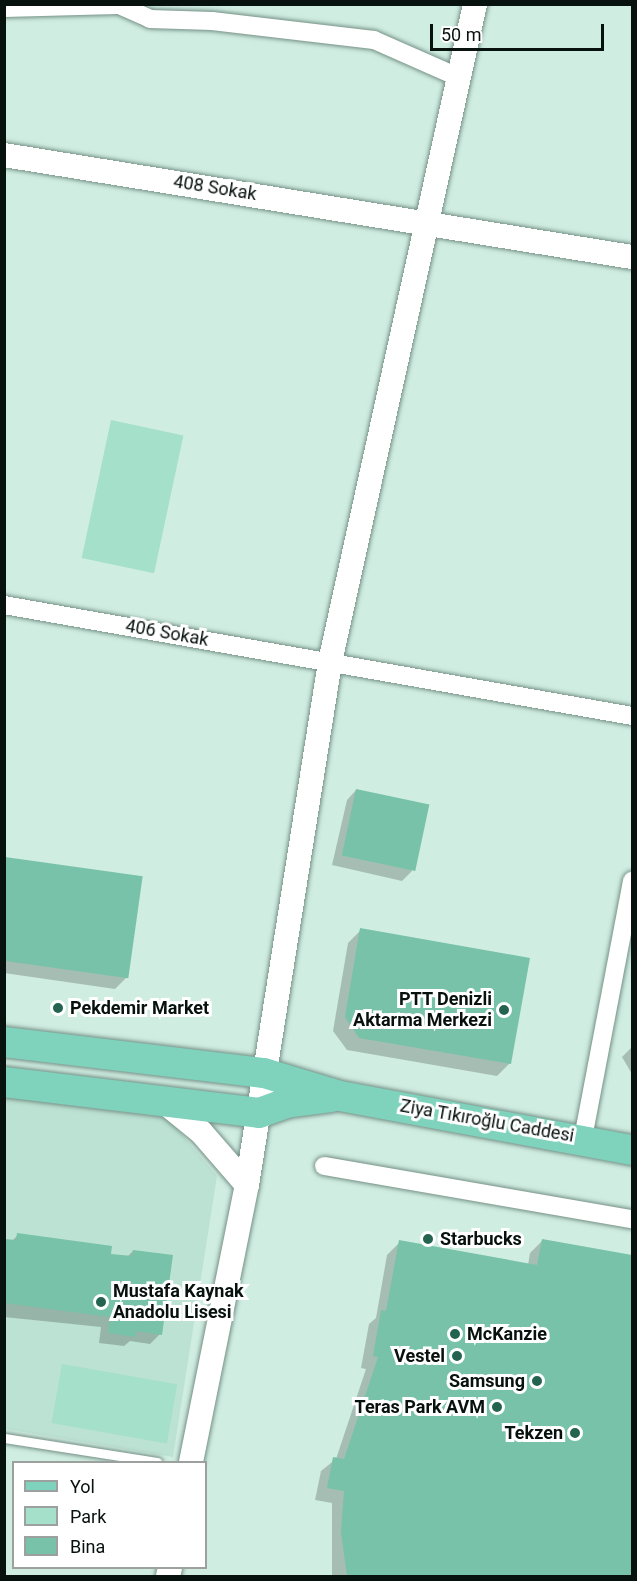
<!DOCTYPE html>
<html>
<head>
<meta charset="utf-8">
<style>
  body { margin:0 }
  #map { position:relative; width:637px; height:1581px; overflow:hidden; background:#d0ede2; font-family:Roboto,sans-serif }
  div>[style] { position:absolute }
  .built>* { inset:0; background:#bce2d3 }
  .green>* { inset:0; background:#a4e0ca; transform-origin:0 0 }
  .shadow>* { inset:0; background:#0003 }
  .building>* { inset:0; background:#77c2a8; transform-origin:0 0 }
  .roads { filter:drop-shadow(0 0 2px #769187) drop-shadow(0 0 2px #769187) }
  .service>* { height:9px; margin:-4.5px; padding:0 4.5px; transform-origin:4.5px; border-radius:4.5px; background:#fff }
  .minor>* { height:18px; margin:-9px; padding:0 9px; transform-origin:9px; border-radius:9px; background:#fff }
  .tertiary>* { height:24px; margin:-12px; padding:0 12px; transform-origin:12px; border-radius:12px; background:#fff }
  .primary>* { height:30px; margin:-15px; padding:0 15px; transform-origin:15px; border-radius:15px; background:#7fd2bc }
  .dots>* { width:16px; height:16px; translate:-50% -50%; box-sizing:border-box; border:3px solid #fff; border-radius:50% }
  span { translate:-50% -50%; white-space:nowrap; text-align:center; line-height:1.15; -webkit-text-stroke:6px #fff; paint-order:stroke }
  .street-label { font-size:18px; color:#07110e }
  .poi-label { font-size:18px; color:#07110e; font-weight:700 }
  .right { translate:-100% -50%; text-align:right }
  .left { translate:0 -50%; text-align:left }
  .frame { position:absolute; inset:0; border:6px solid #07110e; pointer-events:none }
  .legend { position:absolute; left:12px; top:1461px; width:195px; height:108px; box-sizing:border-box; background:#fff; border:2px solid #9ca09f; margin:0; padding:8px 10px; list-style:none; font-size:18px; color:#07110e }
  .legend li { display:flex; align-items:center; gap:12px; height:30px }
  .legend b { width:30px; border:2px solid #9ca09f }
  .scale { position:absolute; left:430px; top:24px; width:174px; height:27px; box-sizing:border-box; border:3px solid #07110e; border-top:0; padding-left:8px; font-size:18px; line-height:21px; white-space:nowrap; color:#07110e; -webkit-text-stroke:4px #fff; paint-order:stroke }
</style>
</head>
<body>
<div id="map">
  <div class="built">
    <i style="clip-path:polygon(4px 1097px,168px 1118px,217px 1176px,173px 1457px,5px 1429px)"></i>
  </div>
  <div class="green">
    <i style="left:111px;top:420px;width:74px;height:141px;rotate:12deg"></i>
    <i style="left:62px;top:1364px;width:117px;height:60px;rotate:10deg"></i>
  </div>
  <div class="shadow">
    <i style="clip-path:polygon(356px 790px,412px 871px,402px 881px,332px 865px,347px 800px)"></i>
    <i style="clip-path:polygon(6px 859px,128px 976px,115px 989px,4px 973px)"></i>
    <i style="clip-path:polygon(361px 930px,510px 1063px,497px 1076px,347px 1050px,333px 1031px,348px 943px)"></i>
    <i style="clip-path:polygon(632px 1047px,632px 1074px,622px 1057px)"></i>
    <i style="clip-path:polygon(18px 1235px,109px 1258px,127px 1257px,133px 1251px,160px 1334px,150px 1344px,130px 1341px,124px 1346px,99px 1343px,101px 1327px,4px 1317px,4px 1240px,12px 1241px)"></i>
    <i style="clip-path:polygon(542px 1241px,632px 1256px,632px 1576px,332px 1576px,332px 1503px,315px 1500px,321px 1471px,336px 1459px,366px 1369px,361px 1368px,369px 1324px,376px 1318px,387px 1255px,400px 1242px,528px 1265px,530px 1253px)"></i>
  </div>
  <div class="building">
    <i style="left:356px;top:789px;width:75px;height:68px;rotate:12deg"></i>
    <i style="left:5px;top:857px;width:139px;height:103px;rotate:8deg"></i>
    <i style="clip-path:polygon(360px 928px,530px 958px,511px 1064px,359px 1038px,345px 1017px)"></i>
    <i style="clip-path:polygon(17px 1233px,112px 1246px,111px 1254px,132px 1256px,133px 1250px,173px 1255px,162px 1335px,136px 1331px,136px 1337px,108px 1333px,110px 1317px,4px 1303px,4px 1239px,16px 1240px)"></i>
    <i style="clip-path:polygon(542px 1239px,632px 1255px,632px 1576px,347px 1576px,341px 1532px,344px 1491px,327px 1488px,333px 1457px,344px 1459px,378px 1357px,373px 1356px,381px 1310px,386px 1311px,399px 1240px,537px 1265px)"></i>
  </div>
  <div class="roads">
    <div class="service">
      <i style="left:4px;top:1438px;width:155px;rotate:8.9deg"></i>
    </div>
    <div class="minor">
      <i style="left:117px;top:4px;width:36px;rotate:24deg"></i>
      <i style="left:150px;top:19px;width:62px;rotate:1.8deg"></i>
      <i style="left:212px;top:21px;width:163px;rotate:6.7deg"></i>
      <i style="left:374px;top:40px;width:92px;rotate:23.8deg"></i>
      <i style="left:4px;top:8px;width:113px;rotate:-1.5deg"></i>
      <i style="left:4px;top:605px;width:638px;rotate:10.02deg"></i>
      <i style="left:583px;top:1138px;width:262px;rotate:-79.2deg"></i>
      <i style="left:324px;top:1166px;width:313px;rotate:9.8deg"></i>
    </div>
    <div class="tertiary">
      <i style="left:4px;top:155px;width:636px;rotate:9.23deg"></i>
      <i style="left:164px;top:1102px;width:48px;rotate:39deg"></i>
      <i style="left:201px;top:1132px;width:70px;rotate:49deg"></i>
      <i style="left:191px;top:1462px;width:283px;rotate:-78.6deg"></i>
      <i style="left:247px;top:1185px;width:530px;rotate:-80.98deg"></i>
      <i style="left:330px;top:662px;width:674px;rotate:-77.57deg"></i>
      <i style="left:168px;top:1576px;width:8px;rotate:-76deg"></i>
    </div>
    <div class="primary">
      <i style="left:4px;top:1042px;width:262px;rotate:6.8deg"></i>
      <i style="left:264px;top:1073px;width:79px;rotate:16.8deg"></i>
      <i style="left:340px;top:1096px;width:297px;rotate:10.5deg"></i>
      <i style="left:4px;top:1082px;width:257px;rotate:6.9deg"></i>
      <i style="left:259px;top:1113px;width:29px;rotate:-20deg"></i>
      <i style="left:286px;top:1103px;width:45px;rotate:-7.6deg"></i>
    </div>
  </div>
  <div class="dots">
    <i style="left:58px;top:1008px;background:#236350"></i>
    <i style="left:504px;top:1010px;background:#236350"></i>
    <i style="left:428px;top:1239px;background:#236350"></i>
    <i style="left:101px;top:1302px;background:#236350"></i>
    <i style="left:455px;top:1334px;background:#236350"></i>
    <i style="left:457px;top:1356px;background:#236350"></i>
    <i style="left:537px;top:1381px;background:#236350"></i>
    <i style="left:497px;top:1407px;background:#236350"></i>
    <i style="left:575px;top:1433px;background:#236350"></i>
  </div>
  <div class="street-label">
    <span style="left:215px;top:188px;rotate:9deg">408 Sokak</span>
    <span style="left:167px;top:633px;rotate:10deg">406 Sokak</span>
    <span style="left:487px;top:1121px;rotate:10deg">Ziya Tıkıroğlu Caddesi</span>
  </div>
  <div class="poi-label">
    <span class="right" style="left:492px;top:1010px">PTT Denizli<br>Aktarma Merkezi</span>
    <span class="left" style="left:70px;top:1008px">Pekdemir Market</span>
    <span class="left" style="left:440px;top:1239px">Starbucks</span>
    <span class="left" style="left:113px;top:1302px">Mustafa Kaynak<br>Anadolu Lisesi</span>
    <span class="left" style="left:467px;top:1334px">McKanzie</span>
    <span class="right" style="left:445px;top:1356px">Vestel</span>
    <span class="right" style="left:525px;top:1381px">Samsung</span>
    <span class="right" style="left:485px;top:1407px">Teras Park AVM</span>
    <span class="right" style="left:563px;top:1433px">Tekzen</span>
  </div>
  <div class="frame"></div>
  <ul class="legend">
  <li><b style="height:8px;background:#7fd2bc"></b>Yol</li>
  <li><b style="height:16px;background:#a4e0ca"></b>Park</li>
  <li><b style="height:16px;background:#77c2a8"></b>Bina</li>
  </ul>
  <div class="scale">50 m</div>
</div>
</body>
</html>
